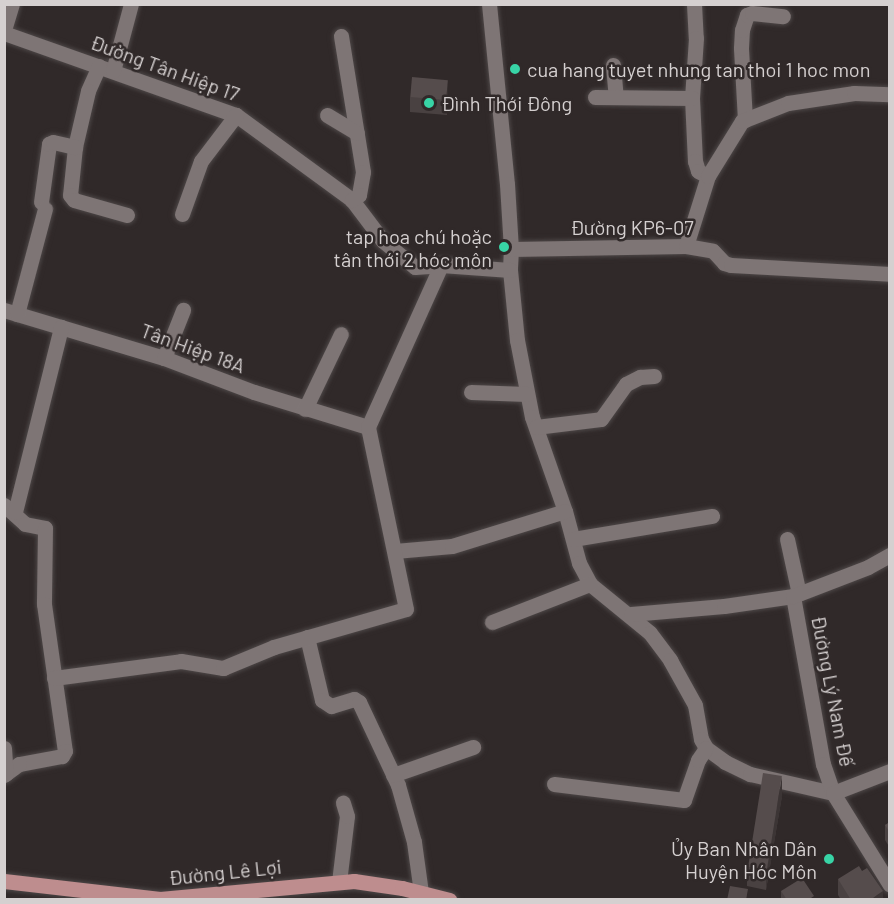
<!DOCTYPE html>
<html>
<head>
<meta charset="utf-8">
<style>
  body { margin:0 }
  #map { position:relative; width:894px; height:904px; overflow:hidden; background:#302929; font-family:Barlow,sans-serif }
  div>[style] { position:absolute }
  .roads { filter:drop-shadow(0 0 2px #4d4747) drop-shadow(0 0 2px #4d4747) }
  .minor>* { height:15px; margin:-7.5px; padding:0 7.5px; transform-origin:7.5px; border-radius:7.5px; background:#7e7575 }
  .major>* { height:15px; margin:-7.5px; padding:0 7.5px; transform-origin:7.5px; border-radius:7.5px; background:#be8d8e }
  .wall>* { inset:0; background:#494141 }
  .shaded-wall>* { inset:0; background:#3c3535 }
  .building>* { inset:0; background:#554c4c; transform-origin:0 0 }
  .dots>* { width:16px; height:16px; translate:-50% -50%; box-sizing:border-box; border:3px solid #302929; border-radius:50% }
  span { translate:-50% -50%; white-space:nowrap; text-align:center; line-height:1.15; -webkit-text-stroke:5px #302929; paint-order:stroke }
  .street-label { font-size:20px; color:#d5d0d0 }
  .poi-label { font-size:20px; color:#d5d0d0 }
  .left { translate:0 -50%; text-align:left }
  .right { translate:-100% -50%; text-align:right }
  .frame { position:absolute; inset:0; border:6px solid #d5d0d0; pointer-events:none }
</style>
</head>
<body>
<div id="map">
  <div class="roads">
    <div class="minor">
      <i style="left:489px;top:4px;width:181px;rotate:84.3deg"></i>
      <i style="left:507px;top:184px;width:65px;rotate:86.5deg"></i>
      <i style="left:511px;top:249px;width:21px;rotate:93deg"></i>
      <i style="left:510px;top:270px;width:70px;rotate:84.3deg"></i>
      <i style="left:517px;top:340px;width:78px;rotate:79deg"></i>
      <i style="left:532px;top:417px;width:100px;rotate:70.7deg"></i>
      <i style="left:565px;top:511px;width:54px;rotate:74.9deg"></i>
      <i style="left:579px;top:563px;width:24px;rotate:62deg"></i>
      <i style="left:590px;top:584px;width:77px;rotate:39.2deg"></i>
      <i style="left:650px;top:633px;width:34px;rotate:53deg"></i>
      <i style="left:670px;top:660px;width:51px;rotate:60.9deg"></i>
      <i style="left:695px;top:705px;width:35px;rotate:80deg"></i>
      <i style="left:701px;top:739px;width:10px;rotate:61deg"></i>
      <i style="left:706px;top:748px;width:24px;rotate:36deg"></i>
      <i style="left:725px;top:762px;width:28px;rotate:26deg"></i>
      <i style="left:750px;top:774px;width:85px;rotate:12.9deg"></i>
      <i style="left:694px;top:4px;width:34px;rotate:87deg"></i>
      <i style="left:696px;top:38px;width:60px;rotate:93.8deg"></i>
      <i style="left:692px;top:98px;width:63px;rotate:87.3deg"></i>
      <i style="left:695px;top:161px;width:10px;rotate:73deg"></i>
      <i style="left:698px;top:171px;width:11px;rotate:27deg"></i>
      <i style="left:4px;top:30px;width:27px;rotate:-73deg"></i>
      <i style="left:4px;top:33px;width:246px;rotate:19.5deg"></i>
      <i style="left:236px;top:115px;width:144px;rotate:36.2deg"></i>
      <i style="left:352px;top:200px;width:51px;rotate:52.9deg"></i>
      <i style="left:383px;top:241px;width:41px;rotate:39.1deg"></i>
      <i style="left:415px;top:267px;width:26px;rotate:-4deg"></i>
      <i style="left:441px;top:265px;width:69px;rotate:4.1deg"></i>
      <i style="left:341px;top:36px;width:138px;rotate:80.8deg"></i>
      <i style="left:363px;top:172px;width:23px;rotate:100deg"></i>
      <i style="left:359px;top:195px;width:9px;rotate:144deg"></i>
      <i style="left:613px;top:65px;width:32px;rotate:85deg"></i>
      <i style="left:99px;top:66px;width:27px;rotate:114deg"></i>
      <i style="left:88px;top:91px;width:57px;rotate:103.1deg"></i>
      <i style="left:75px;top:147px;width:48px;rotate:95.9deg"></i>
      <i style="left:70px;top:195px;width:6px;rotate:51deg"></i>
      <i style="left:74px;top:200px;width:55px;rotate:15.8deg"></i>
      <i style="left:113px;top:71px;width:69px;rotate:-75deg"></i>
      <i style="left:595px;top:97px;width:97px;rotate:0.6deg"></i>
      <i style="left:327px;top:115px;width:35px;rotate:31deg"></i>
      <i style="left:745px;top:120px;width:72px;rotate:-93.2deg"></i>
      <i style="left:741px;top:48px;width:18px;rotate:-87deg"></i>
      <i style="left:742px;top:30px;width:16px;rotate:-72deg"></i>
      <i style="left:747px;top:15px;width:5px;rotate:-22deg"></i>
      <i style="left:752px;top:13px;width:31px;rotate:6deg"></i>
      <i style="left:41px;top:202px;width:59px;rotate:-82.1deg"></i>
      <i style="left:49px;top:144px;width:4px;rotate:-27deg"></i>
      <i style="left:53px;top:142px;width:23px;rotate:13deg"></i>
      <i style="left:182px;top:214px;width:56px;rotate:-70.3deg"></i>
      <i style="left:201px;top:161px;width:58px;rotate:-52.7deg"></i>
      <i style="left:686px;top:246px;width:73px;rotate:-72.6deg"></i>
      <i style="left:708px;top:176px;width:65px;rotate:-58.3deg"></i>
      <i style="left:742px;top:121px;width:49px;rotate:-21.4deg"></i>
      <i style="left:788px;top:103px;width:67px;rotate:-8.6deg"></i>
      <i style="left:854px;top:93px;width:36px;rotate:2deg"></i>
      <i style="left:511px;top:249px;width:175px;rotate:-1deg"></i>
      <i style="left:686px;top:246px;width:27px;rotate:10deg"></i>
      <i style="left:713px;top:251px;width:16px;rotate:47deg"></i>
      <i style="left:724px;top:263px;width:7px;rotate:16deg"></i>
      <i style="left:731px;top:265px;width:159px;rotate:3.2deg"></i>
      <i style="left:4px;top:310px;width:167px;rotate:16.7deg"></i>
      <i style="left:164px;top:358px;width:96px;rotate:20.7deg"></i>
      <i style="left:254px;top:392px;width:119px;rotate:17.1deg"></i>
      <i style="left:17px;top:314px;width:109px;rotate:-75.1deg"></i>
      <i style="left:164px;top:358px;width:52px;rotate:-68.4deg"></i>
      <i style="left:471px;top:392px;width:56px;rotate:2deg"></i>
      <i style="left:305px;top:409px;width:83px;rotate:-64.4deg"></i>
      <i style="left:536px;top:427px;width:65px;rotate:-7deg"></i>
      <i style="left:601px;top:419px;width:43px;rotate:-54.5deg"></i>
      <i style="left:626px;top:384px;width:16px;rotate:-27deg"></i>
      <i style="left:640px;top:377px;width:14px;rotate:-4deg"></i>
      <i style="left:4px;top:505px;width:28px;rotate:42deg"></i>
      <i style="left:25px;top:524px;width:20px;rotate:11deg"></i>
      <i style="left:45px;top:528px;width:76px;rotate:90.8deg"></i>
      <i style="left:44px;top:604px;width:148px;rotate:81.9deg"></i>
      <i style="left:65px;top:751px;width:6px;rotate:121deg"></i>
      <i style="left:62px;top:756px;width:44px;rotate:169.5deg"></i>
      <i style="left:19px;top:764px;width:19px;rotate:144deg"></i>
      <i style="left:15px;top:512px;width:191px;rotate:-76deg"></i>
      <i style="left:573px;top:539px;width:141px;rotate:-9.4deg"></i>
      <i style="left:787px;top:539px;width:56px;rotate:77.7deg"></i>
      <i style="left:395px;top:551px;width:57px;rotate:-5deg"></i>
      <i style="left:452px;top:546px;width:118px;rotate:-17.2deg"></i>
      <i style="left:793px;top:596px;width:171px;rotate:79.9deg"></i>
      <i style="left:823px;top:764px;width:31px;rotate:71deg"></i>
      <i style="left:833px;top:793px;width:108px;rotate:58.2deg"></i>
      <i style="left:631px;top:614px;width:93px;rotate:-4.9deg"></i>
      <i style="left:724px;top:606px;width:70px;rotate:-8.2deg"></i>
      <i style="left:793px;top:596px;width:80px;rotate:-21.1deg"></i>
      <i style="left:868px;top:567px;width:25px;rotate:-29deg"></i>
      <i style="left:492px;top:622px;width:105px;rotate:-21.2deg"></i>
      <i style="left:307px;top:637px;width:65px;rotate:76.6deg"></i>
      <i style="left:322px;top:700px;width:11px;rotate:34deg"></i>
      <i style="left:331px;top:706px;width:24px;rotate:-17deg"></i>
      <i style="left:354px;top:699px;width:6px;rotate:31deg"></i>
      <i style="left:359px;top:702px;width:92px;rotate:64.8deg"></i>
      <i style="left:398px;top:785px;width:59px;rotate:74.3deg"></i>
      <i style="left:414px;top:842px;width:59px;rotate:82.1deg"></i>
      <i style="left:54px;top:678px;width:128px;rotate:-7.6deg"></i>
      <i style="left:181px;top:661px;width:43px;rotate:9.5deg"></i>
      <i style="left:223px;top:668px;width:55px;rotate:-22.4deg"></i>
      <i style="left:274px;top:647px;width:137px;rotate:-16.1deg"></i>
      <i style="left:406px;top:609px;width:186px;rotate:-101.8deg"></i>
      <i style="left:368px;top:427px;width:178px;rotate:-65.7deg"></i>
      <i style="left:4px;top:748px;width:26px;rotate:86deg"></i>
      <i style="left:393px;top:775px;width:85px;rotate:-19.3deg"></i>
      <i style="left:554px;top:784px;width:131px;rotate:7deg"></i>
      <i style="left:684px;top:800px;width:42px;rotate:-70.7deg"></i>
      <i style="left:698px;top:760px;width:14px;rotate:-56deg"></i>
      <i style="left:833px;top:793px;width:61px;rotate:-21.1deg"></i>
      <i style="left:339px;top:882px;width:66px;rotate:-83.1deg"></i>
      <i style="left:347px;top:816px;width:14px;rotate:-107deg"></i>
    </div>
    <div class="major">
      <i style="left:4px;top:881px;width:157px;rotate:6.6deg"></i>
      <i style="left:160px;top:899px;width:195px;rotate:-5.3deg"></i>
      <i style="left:354px;top:881px;width:49px;rotate:8.3deg"></i>
      <i style="left:402px;top:888px;width:49px;rotate:14.3deg"></i>
    </div>
  </div>
  <div class="wall">
    <i style="clip-path:polygon(448px 94px,447px 115px,410px 112px,410px 97px)"></i>
    <i style="clip-path:polygon(782px 796px,766px 890px,747px 886px,747px 867px)"></i>
    <i style="clip-path:polygon(890px 822px,890px 848px,885px 840px,885px 825px)"></i>
    <i style="clip-path:polygon(838px 879px,883px 900px,841px 900px,838px 895px)"></i>
    <i style="clip-path:polygon(781px 891px,814px 900px,781px 900px)"></i>
  </div>
  <div class="shaded-wall">
    <i style="clip-path:polygon(448px 80px,448px 94px,447px 115px,447px 100px)"></i>
    <i style="clip-path:polygon(782px 776px,782px 796px,766px 890px,766px 870px)"></i>
    <i style="clip-path:polygon(883px 891px,883px 900px,870px 900px)"></i>
  </div>
  <div class="building">
    <i style="left:412px;top:77px;width:36px;height:20px;rotate:5deg"></i>
    <i style="left:763px;top:773px;width:19px;height:95px;rotate:9deg"></i>
    <i style="clip-path:polygon(890px 822px,890px 833px,885px 825px)"></i>
    <i style="clip-path:polygon(859px 866px,862px 871px,867px 868px,883px 891px,870px 900px,851px 900px,838px 879px)"></i>
    <i style="clip-path:polygon(802px 878px,814px 896px,808px 900px,787px 900px,781px 891px)"></i>
    <i style="clip-path:polygon(730px 886px,748px 889px,746px 900px,727px 900px)"></i>
  </div>
  <div class="dots">
    <i style="left:515px;top:69px;background:#38d4a6"></i>
    <i style="left:429px;top:103px;background:#38d4a6"></i>
    <i style="left:504px;top:247px;background:#38d4a6"></i>
    <i style="left:829px;top:859px;background:#38d4a6"></i>
  </div>
  <div class="street-label">
    <span style="left:165px;top:68px;rotate:20deg">Đường Tân Hiệp 17</span>
    <span style="left:632px;top:227px">Đường KP6-07</span>
    <span style="left:193px;top:348px;rotate:20deg">Tân Hiệp 18A</span>
    <span style="left:833px;top:691px;rotate:79deg">Đường Lý Nam Đế</span>
    <span style="left:225px;top:872px;rotate:-6deg">Đường Lê Lợi</span>
  </div>
  <div class="poi-label">
    <span class="left" style="left:527px;top:69px">cua hang tuyet nhung tan thoi 1 hoc mon</span>
    <span class="left" style="left:441px;top:103px">Đình Thới Đông</span>
    <span class="right" style="left:492px;top:248px">tap hoa chú hoặc<br>tân thới 2 hóc môn</span>
    <span class="right" style="left:817px;top:860px">Ủy Ban Nhân Dân<br>Huyện Hóc Môn</span>
  </div>
  <div class="frame"></div>
</div>
</body>
</html>
